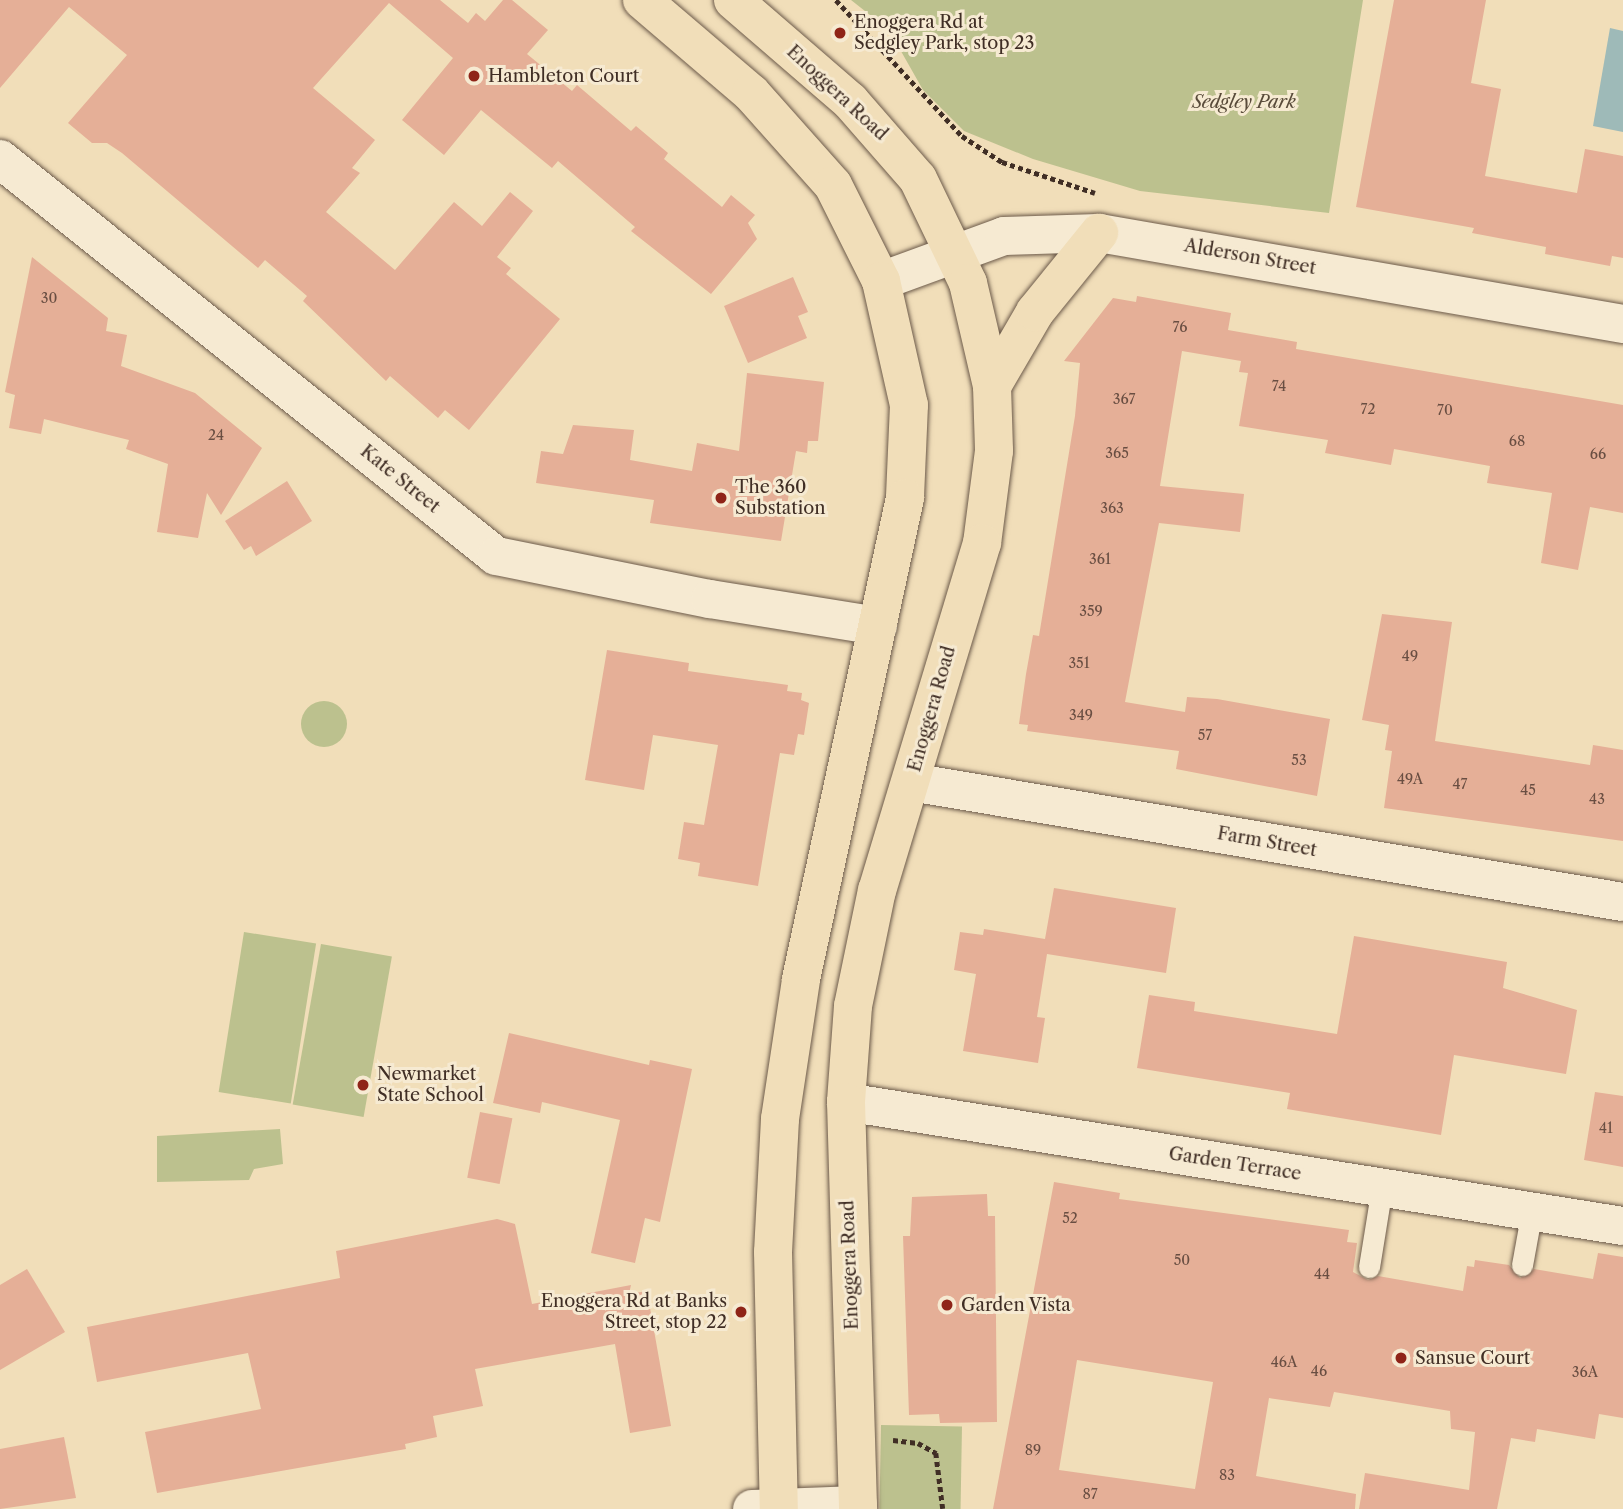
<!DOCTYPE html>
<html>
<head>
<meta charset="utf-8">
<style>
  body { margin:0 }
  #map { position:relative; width:1623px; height:1509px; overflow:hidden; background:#f1deb9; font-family:"Libre Caslon Text",serif }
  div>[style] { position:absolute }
  .green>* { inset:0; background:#bcc18e; transform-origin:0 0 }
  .round { border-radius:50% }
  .water>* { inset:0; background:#9ebab8 }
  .building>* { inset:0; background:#e5af97; transform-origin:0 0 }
  .path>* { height:4.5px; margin-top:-2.25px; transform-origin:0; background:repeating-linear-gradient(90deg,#402e25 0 5px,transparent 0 8.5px) }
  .roads { filter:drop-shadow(0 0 2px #6c5a4a) drop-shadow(0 0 2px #6c5a4a) }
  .service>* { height:21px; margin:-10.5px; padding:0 10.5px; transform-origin:10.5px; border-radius:10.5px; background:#f6ead2 }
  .minor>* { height:38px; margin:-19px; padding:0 19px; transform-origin:19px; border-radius:19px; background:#f6ead2 }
  .tertiary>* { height:38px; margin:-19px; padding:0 19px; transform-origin:19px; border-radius:19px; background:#f6ead2 }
  .secondary>* { height:38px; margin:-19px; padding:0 19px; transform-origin:19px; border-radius:19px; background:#f6ead2 }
  .primary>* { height:38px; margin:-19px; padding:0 19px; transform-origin:19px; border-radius:19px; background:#f1deb9 }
  .dots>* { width:19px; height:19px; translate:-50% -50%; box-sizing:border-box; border:4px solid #f6ead2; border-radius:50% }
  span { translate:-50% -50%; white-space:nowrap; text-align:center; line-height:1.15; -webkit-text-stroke:6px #f6ead2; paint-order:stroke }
  .number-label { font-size:14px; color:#694e42 }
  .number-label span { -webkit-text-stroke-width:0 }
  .poi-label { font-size:18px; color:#402e25 }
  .left { translate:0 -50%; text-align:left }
  .right { translate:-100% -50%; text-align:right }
  .street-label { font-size:18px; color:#402e25 }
  .park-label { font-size:18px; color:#594b3a; font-style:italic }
</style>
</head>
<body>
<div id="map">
  <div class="green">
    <i style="clip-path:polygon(851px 0,1363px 0,1329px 213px,1140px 191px,1033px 159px,964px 131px,923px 90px,889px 30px)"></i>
    <i class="round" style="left:301px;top:701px;width:46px;height:46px"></i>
    <i style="left:244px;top:932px;width:73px;height:162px;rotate:9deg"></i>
    <i style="left:321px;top:944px;width:72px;height:163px;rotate:10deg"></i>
    <i style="clip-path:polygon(280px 1129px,283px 1164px,254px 1169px,249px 1180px,157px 1182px,157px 1136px)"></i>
    <i style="left:881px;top:1425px;width:81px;height:84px;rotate:1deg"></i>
  </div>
  <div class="water">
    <i style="clip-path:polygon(1610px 28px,1623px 31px,1623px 132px,1593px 126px)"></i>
  </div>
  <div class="building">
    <i style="clip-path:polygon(0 0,440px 0,468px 23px,476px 13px,485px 21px,503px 0,512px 0,548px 30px,527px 54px,572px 91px,577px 85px,631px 131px,636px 126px,668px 153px,664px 159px,722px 207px,731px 195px,755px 215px,748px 223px,757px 239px,711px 294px,631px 231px,635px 227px,558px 161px,552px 168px,481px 110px,444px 155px,402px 120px,453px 58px,389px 3px,313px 88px,375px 140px,352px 168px,360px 173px,326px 212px,395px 270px,454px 202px,482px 226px,510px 192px,533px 211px,497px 257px,511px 268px,506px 274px,560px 319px,469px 430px,445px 410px,438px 418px,390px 376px,386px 381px,303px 301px,307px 296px,265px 260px,258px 268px,122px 153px,107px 143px,92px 143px,68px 123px,127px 55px,69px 7px,0 88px)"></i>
    <i style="clip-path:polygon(1394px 0,1486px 0,1471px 83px,1501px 89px,1485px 176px,1577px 193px,1585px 149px,1623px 156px,1623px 258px,1612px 256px,1610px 266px,1545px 254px,1546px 247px,1472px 233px,1474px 228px,1356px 207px)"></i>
    <i style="clip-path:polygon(32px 257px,108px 318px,106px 331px,127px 335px,121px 366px,195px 393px,262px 448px,221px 515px,207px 493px,198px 538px,157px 532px,168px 464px,126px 449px,129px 440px,44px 419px,41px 434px,9px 428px,15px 395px,5px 392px)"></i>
    <i style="clip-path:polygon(793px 277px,808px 312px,798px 316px,807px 338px,748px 363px,724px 306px)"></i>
    <i style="clip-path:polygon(1137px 296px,1231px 313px,1228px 330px,1297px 342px,1296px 349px,1623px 405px,1623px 513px,1590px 507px,1578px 570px,1541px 563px,1552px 493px,1487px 483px,1490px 466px,1394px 449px,1391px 465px,1325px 453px,1328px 440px,1239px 426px,1248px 373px,1239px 372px,1241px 361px,1182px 351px,1160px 486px,1244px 494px,1240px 532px,1159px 523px,1125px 702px,1185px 712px,1187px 697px,1217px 699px,1330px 719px,1317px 796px,1176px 769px,1179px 751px,1027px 731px,1028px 725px,1019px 724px,1026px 674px,1033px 635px,1039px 636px,1075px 416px,1080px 363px,1064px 361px,1113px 298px,1136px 302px)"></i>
    <i style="clip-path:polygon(747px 373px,824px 382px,818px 441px,808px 441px,807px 453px,796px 451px,781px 541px,650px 523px,654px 500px,536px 483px,541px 451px,563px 454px,573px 425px,634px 430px,630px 460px,692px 471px,697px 443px,739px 451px)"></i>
    <i style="clip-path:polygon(287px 481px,312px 521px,256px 556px,251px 546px,244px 550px,225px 521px)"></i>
    <i style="clip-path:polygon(1382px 614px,1452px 622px,1435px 741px,1590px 765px,1593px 745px,1623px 750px,1623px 841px,1384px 808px,1392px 751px,1385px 750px,1389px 725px,1362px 720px)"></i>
    <i style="clip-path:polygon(607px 650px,689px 663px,688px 671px,788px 685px,787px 691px,802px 693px,801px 700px,809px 703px,804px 735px,798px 734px,794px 755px,780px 753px,758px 886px,698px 876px,700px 863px,678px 859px,684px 822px,704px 825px,718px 745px,653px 735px,644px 790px,585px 780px)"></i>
    <i style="clip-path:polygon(1054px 888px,1176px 908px,1166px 973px,1047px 954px,1037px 1017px,1045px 1018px,1038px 1063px,963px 1051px,976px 974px,954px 970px,960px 932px,983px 935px,984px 929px,1045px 939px)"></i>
    <i style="clip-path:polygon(1354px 936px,1507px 962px,1503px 988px,1577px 1010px,1566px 1074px,1454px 1055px,1441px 1135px,1287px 1109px,1290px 1093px,1137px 1068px,1149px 995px,1195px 1002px,1194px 1011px,1337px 1034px)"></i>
    <i style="clip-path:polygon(509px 1033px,649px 1065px,650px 1060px,692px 1069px,660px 1222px,645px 1218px,635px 1263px,591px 1253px,620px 1120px,542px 1102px,540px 1113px,493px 1103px)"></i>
    <i style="clip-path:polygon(1595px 1092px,1623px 1096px,1623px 1167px,1584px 1160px)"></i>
    <i style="left:480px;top:1112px;width:33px;height:67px;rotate:11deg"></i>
    <i style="clip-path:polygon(evenodd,1054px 1182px,1120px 1193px,1119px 1199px,1349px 1230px,1347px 1242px,1357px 1243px,1353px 1272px,1368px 1280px,1378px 1276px,1463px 1291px,1467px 1266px,1474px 1267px,1475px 1260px,1509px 1265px,1520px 1278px,1534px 1269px,1593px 1279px,1598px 1253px,1623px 1257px,1623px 1418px,1599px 1414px,1595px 1439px,1537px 1429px,1535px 1442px,1511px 1438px,1497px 1509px,1359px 1509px,1365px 1473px,1469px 1490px,1475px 1432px,1451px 1429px,1450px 1411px,1334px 1392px,1330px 1407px,1269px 1398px,1256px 1476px,1356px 1494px,1355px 1509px,993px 1509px,1054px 1182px,1077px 1360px,1213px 1382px,1195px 1489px,1059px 1470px,1077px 1360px)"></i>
    <i style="clip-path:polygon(987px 1194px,988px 1216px,995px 1216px,997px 1422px,940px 1423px,939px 1414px,909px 1415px,903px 1236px,910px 1236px,912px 1197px)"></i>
    <i style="clip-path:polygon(497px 1219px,515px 1224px,532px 1304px,631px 1285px,629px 1294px,647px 1291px,671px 1426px,630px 1433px,615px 1344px,475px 1369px,483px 1406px,433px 1416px,437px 1437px,405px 1444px,406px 1449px,157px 1493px,145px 1432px,261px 1409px,248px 1353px,97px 1382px,87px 1327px,340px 1278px,336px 1251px)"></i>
    <i style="clip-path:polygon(27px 1269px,65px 1332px,0 1370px,0 1285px)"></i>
    <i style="clip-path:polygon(64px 1437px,76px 1498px,0 1509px,0 1449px)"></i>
  </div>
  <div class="path">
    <i style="left:836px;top:0;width:185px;rotate:47.2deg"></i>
    <i style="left:962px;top:136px;width:48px;rotate:33deg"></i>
    <i style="left:1002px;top:162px;width:98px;rotate:18.4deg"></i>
    <i style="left:893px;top:1440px;width:25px;rotate:7deg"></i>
    <i style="left:918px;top:1443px;width:21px;rotate:29deg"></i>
    <i style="left:936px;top:1453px;width:56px;rotate:82.9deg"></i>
  </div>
  <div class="roads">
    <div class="service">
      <i style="left:1522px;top:1265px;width:56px;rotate:-79.7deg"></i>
      <i style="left:1369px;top:1267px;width:81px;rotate:-80.8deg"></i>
    </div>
    <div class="minor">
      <i style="left:0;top:159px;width:635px;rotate:38.67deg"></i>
      <i style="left:496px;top:556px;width:218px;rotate:11.4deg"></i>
      <i style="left:710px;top:599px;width:170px;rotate:9.1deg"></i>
      <i style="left:911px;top:782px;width:722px;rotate:9.57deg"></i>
      <i style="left:846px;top:1102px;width:787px;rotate:9.07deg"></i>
    </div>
    <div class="tertiary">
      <i style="left:881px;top:281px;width:131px;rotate:-20.1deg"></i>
      <i style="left:1004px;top:236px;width:95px;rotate:-1.8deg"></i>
      <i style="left:1099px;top:233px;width:532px;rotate:9.85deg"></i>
    </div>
    <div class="secondary">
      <i style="left:752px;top:1509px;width:106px;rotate:-2.2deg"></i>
    </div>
    <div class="primary">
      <i style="left:642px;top:0;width:143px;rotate:40.5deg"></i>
      <i style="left:751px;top:93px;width:123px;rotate:48.3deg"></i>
      <i style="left:833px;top:185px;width:107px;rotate:63.4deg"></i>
      <i style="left:881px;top:281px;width:127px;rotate:77.3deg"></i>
      <i style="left:909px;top:405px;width:93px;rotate:92.5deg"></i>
      <i style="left:905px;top:498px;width:493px;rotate:102.2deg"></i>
      <i style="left:801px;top:980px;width:141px;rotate:98.6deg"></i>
      <i style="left:780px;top:1119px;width:133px;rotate:93deg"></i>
      <i style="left:773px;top:1252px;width:257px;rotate:88.7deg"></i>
      <i style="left:733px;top:0;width:155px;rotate:40.8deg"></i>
      <i style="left:850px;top:101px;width:103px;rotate:48.9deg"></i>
      <i style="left:918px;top:179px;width:115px;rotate:64.3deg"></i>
      <i style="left:968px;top:283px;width:106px;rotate:76.9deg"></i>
      <i style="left:992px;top:386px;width:65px;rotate:88.2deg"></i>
      <i style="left:994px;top:451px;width:93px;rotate:97.4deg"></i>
      <i style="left:982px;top:543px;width:363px;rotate:106.8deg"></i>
      <i style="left:877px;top:890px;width:118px;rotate:101.7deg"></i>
      <i style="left:853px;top:1006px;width:96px;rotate:94.2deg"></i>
      <i style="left:846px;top:1102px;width:407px;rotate:88.3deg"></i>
      <i style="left:992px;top:386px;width:86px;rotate:-59.8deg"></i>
      <i style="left:1035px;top:312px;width:102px;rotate:-51deg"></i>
    </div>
  </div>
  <div class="dots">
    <i style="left:840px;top:33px;background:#8f2418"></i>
    <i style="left:474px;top:76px;background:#8f2418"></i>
    <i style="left:721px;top:498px;background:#8f2418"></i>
    <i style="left:363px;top:1085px;background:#8f2418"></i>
    <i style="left:947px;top:1305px;background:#8f2418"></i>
    <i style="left:741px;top:1312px;background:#8f2418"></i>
    <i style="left:1401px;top:1358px;background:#8f2418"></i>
  </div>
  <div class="number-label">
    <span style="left:49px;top:298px">30</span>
    <span style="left:1180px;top:327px">76</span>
    <span style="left:1279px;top:386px">74</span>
    <span style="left:1124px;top:399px">367</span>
    <span style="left:1368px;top:409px">72</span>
    <span style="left:1445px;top:410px">70</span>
    <span style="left:216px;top:435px">24</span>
    <span style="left:1517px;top:441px">68</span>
    <span style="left:1117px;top:453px">365</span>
    <span style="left:1598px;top:454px">66</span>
    <span style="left:1112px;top:508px">363</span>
    <span style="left:1100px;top:559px">361</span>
    <span style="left:1091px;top:611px">359</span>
    <span style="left:1410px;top:656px">49</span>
    <span style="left:1079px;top:663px">351</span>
    <span style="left:1081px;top:715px">349</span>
    <span style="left:1205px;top:735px">57</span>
    <span style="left:1299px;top:760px">53</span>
    <span style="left:1410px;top:779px">49A</span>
    <span style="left:1460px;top:784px">47</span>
    <span style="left:1528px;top:790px">45</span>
    <span style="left:1597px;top:799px">43</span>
    <span style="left:1606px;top:1128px">41</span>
    <span style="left:1070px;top:1218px">52</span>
    <span style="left:1182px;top:1260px">50</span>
    <span style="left:1322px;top:1274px">44</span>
    <span style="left:1284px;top:1362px">46A</span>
    <span style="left:1319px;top:1371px">46</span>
    <span style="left:1585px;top:1372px">36A</span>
    <span style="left:1033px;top:1450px">89</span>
    <span style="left:1227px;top:1475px">83</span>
    <span style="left:1090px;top:1494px">87</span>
  </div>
  <div class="poi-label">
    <span class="left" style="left:854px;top:33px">Enoggera Rd at<br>Sedgley Park, stop 23</span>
    <span class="left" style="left:488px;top:76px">Hambleton Court</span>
    <span class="left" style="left:735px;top:498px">The 360<br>Substation</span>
    <span class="left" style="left:377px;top:1085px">Newmarket<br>State School</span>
    <span class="right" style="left:727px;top:1312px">Enoggera Rd at Banks<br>Street, stop 22</span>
    <span class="left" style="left:961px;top:1305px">Garden Vista</span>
    <span class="left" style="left:1415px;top:1358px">Sansue Court</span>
  </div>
  <div class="street-label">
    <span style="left:837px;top:93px;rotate:43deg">Enoggera Road</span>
    <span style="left:1250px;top:257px;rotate:10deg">Alderson Street</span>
    <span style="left:400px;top:479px;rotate:39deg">Kate Street</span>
    <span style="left:932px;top:709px;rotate:-74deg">Enoggera Road</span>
    <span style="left:1267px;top:842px;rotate:10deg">Farm Street</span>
    <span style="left:1235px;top:1164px;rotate:9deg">Garden Terrace</span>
    <span style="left:850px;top:1265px;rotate:-92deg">Enoggera Road</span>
  </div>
  <div class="park-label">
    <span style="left:1244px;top:102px">Sedgley Park</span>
  </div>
</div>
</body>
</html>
